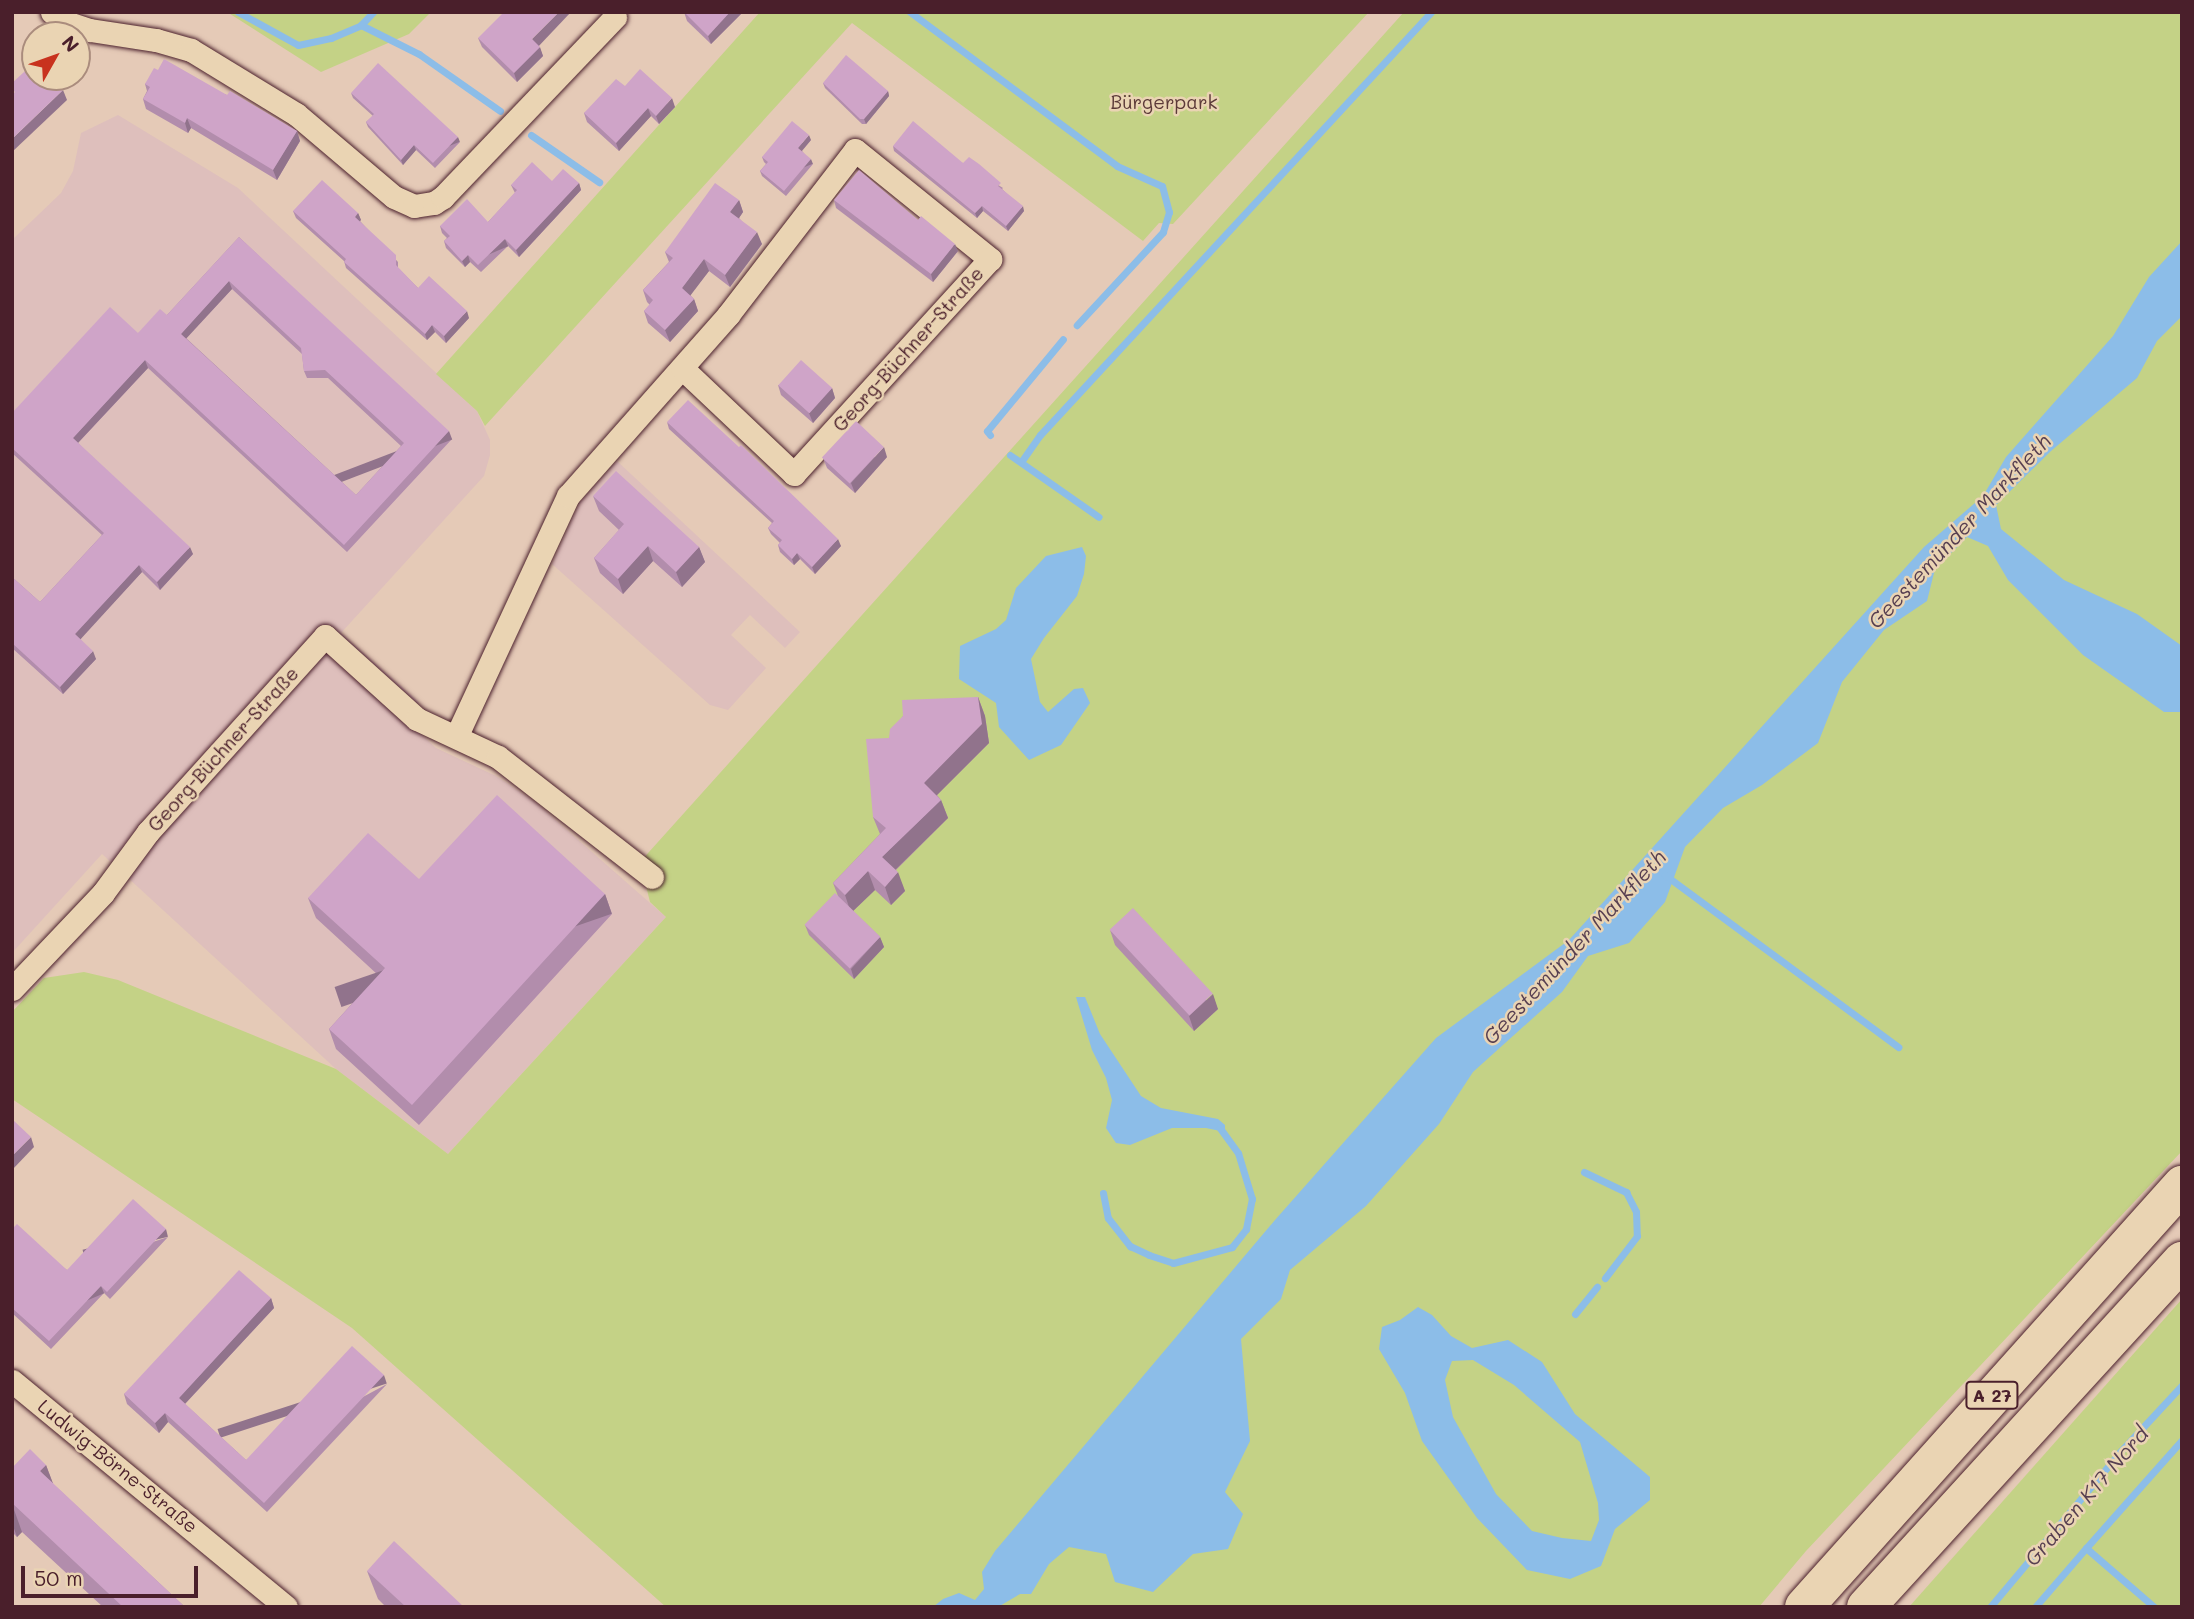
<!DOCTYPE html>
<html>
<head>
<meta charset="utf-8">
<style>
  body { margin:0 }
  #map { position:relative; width:2194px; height:1619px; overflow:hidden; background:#e5cab7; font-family:Mali,sans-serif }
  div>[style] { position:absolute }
  .built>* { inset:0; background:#debfbc }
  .green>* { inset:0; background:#c4d286 }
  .water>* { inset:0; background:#8cbde8 }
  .stream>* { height:7px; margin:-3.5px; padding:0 3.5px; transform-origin:3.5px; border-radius:3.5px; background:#8cbde8 }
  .roads { filter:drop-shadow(0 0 2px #4a1f2b) drop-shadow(0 0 2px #4a1f2b) }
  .minor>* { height:23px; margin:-11.5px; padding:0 11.5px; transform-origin:11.5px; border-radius:11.5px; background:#ead4b3 }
  .motorway>* { height:38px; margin:-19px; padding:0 19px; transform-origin:19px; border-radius:19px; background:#ead4b3 }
  .wall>* { inset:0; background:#b28dac }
  .shaded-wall>* { inset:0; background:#91738c; transform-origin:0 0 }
  .building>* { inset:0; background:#cfa4c8; transform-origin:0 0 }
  span { translate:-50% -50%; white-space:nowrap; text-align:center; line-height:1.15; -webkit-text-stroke:5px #ead4b3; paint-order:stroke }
  .shield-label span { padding:2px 5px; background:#ead4b3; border:2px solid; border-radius:5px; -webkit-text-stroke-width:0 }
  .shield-label { font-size:18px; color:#4a1f2b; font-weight:700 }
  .park-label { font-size:19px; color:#5c3a39 }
  .street-label { font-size:19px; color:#4a1f2b }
  .water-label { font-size:21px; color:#573f51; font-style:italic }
  .frame { position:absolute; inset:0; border:14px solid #4a1f2b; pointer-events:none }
  .north { position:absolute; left:21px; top:21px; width:70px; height:70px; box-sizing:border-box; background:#ead4b3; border:2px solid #aa8c7d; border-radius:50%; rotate:50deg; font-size:19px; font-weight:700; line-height:28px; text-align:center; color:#4a1f2b }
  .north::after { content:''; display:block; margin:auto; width:24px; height:32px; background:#c8321e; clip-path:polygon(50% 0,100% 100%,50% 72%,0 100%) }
  .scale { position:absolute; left:21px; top:1566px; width:177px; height:32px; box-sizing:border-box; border:4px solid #4a1f2b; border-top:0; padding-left:9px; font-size:21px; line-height:24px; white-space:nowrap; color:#4a1f2b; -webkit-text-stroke:5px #ead4b3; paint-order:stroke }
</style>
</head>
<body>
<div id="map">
  <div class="built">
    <i style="clip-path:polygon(118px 115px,238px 188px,477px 411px,490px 440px,490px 455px,484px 476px,341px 633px,419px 702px,404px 719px,436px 748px,496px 776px,535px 802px,666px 917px,448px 1154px,336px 1069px,102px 854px,12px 953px,12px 240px,61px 193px,73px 171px,81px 133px)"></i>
    <i style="clip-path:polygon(617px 461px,800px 632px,785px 648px,750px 615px,731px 635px,766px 668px,728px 710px,710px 705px,552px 564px,580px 502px)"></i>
  </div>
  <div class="green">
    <i style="clip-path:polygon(227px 12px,431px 12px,409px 34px,321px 72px)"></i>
    <i style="clip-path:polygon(760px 12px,1369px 12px,1173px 224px,1159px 223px,1143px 241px,852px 23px,485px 426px,477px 411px,436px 374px)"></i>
    <i style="clip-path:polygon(1404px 12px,2182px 12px,2182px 1151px,1806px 1551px,1759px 1607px,666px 1607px,352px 1328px,12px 1099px,12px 1012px,44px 978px,84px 972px,118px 980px,336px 1069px,448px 1154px,666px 917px,650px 902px,640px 862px)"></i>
    <i style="clip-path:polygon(2182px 1299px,2182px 1607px,1909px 1607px)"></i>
  </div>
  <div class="water">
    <i style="clip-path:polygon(2182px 241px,2182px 316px,2157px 341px,2137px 378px,2051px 451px,1996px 505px,2001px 529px,2064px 580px,2137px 614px,2182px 646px,2182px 712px,2164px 712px,2083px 655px,2008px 580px,1988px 546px,1967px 537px,1935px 569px,1927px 601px,1884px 630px,1842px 682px,1818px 743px,1762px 785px,1723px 808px,1685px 847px,1665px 902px,1629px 943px,1588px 956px,1562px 992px,1473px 1072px,1439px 1124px,1366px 1206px,1290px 1270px,1281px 1299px,1241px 1339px,1250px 1441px,1225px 1492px,1243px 1514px,1228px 1549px,1193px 1554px,1153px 1592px,1115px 1582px,1106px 1554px,1069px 1547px,1049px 1564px,1031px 1594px,1020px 1594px,998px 1607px,933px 1607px,943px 1599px,959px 1593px,975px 1600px,984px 1589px,982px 1572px,995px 1551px,1275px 1220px,1436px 1038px,1569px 940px,1924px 547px,1983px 496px,2006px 457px,2113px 336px,2149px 277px)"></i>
    <i style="clip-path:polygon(1082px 547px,1086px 556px,1084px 574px,1077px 596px,1044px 638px,1031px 659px,1040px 702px,1048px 712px,1074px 689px,1083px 688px,1090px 703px,1061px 745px,1029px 760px,999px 727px,996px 703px,959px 679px,960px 646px,996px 629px,1006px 620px,1016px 588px,1046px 556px)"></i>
    <i style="clip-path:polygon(1076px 997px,1085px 997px,1100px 1034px,1141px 1096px,1161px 1108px,1218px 1119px,1225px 1125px,1225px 1132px,1206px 1128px,1172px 1128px,1130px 1145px,1116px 1143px,1106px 1128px,1112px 1100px,1106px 1078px,1092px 1050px)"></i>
    <i style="clip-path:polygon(evenodd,1418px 1307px,1432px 1315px,1451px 1336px,1472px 1348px,1508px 1340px,1542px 1362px,1575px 1414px,1650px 1477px,1650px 1500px,1615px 1529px,1601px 1566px,1570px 1579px,1527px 1570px,1477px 1518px,1422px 1441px,1405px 1393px,1379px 1349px,1382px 1327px,1400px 1320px,1418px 1307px,1473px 1360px,1514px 1385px,1580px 1442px,1598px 1503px,1599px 1520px,1591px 1541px,1562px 1538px,1532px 1531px,1496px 1494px,1453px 1417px,1445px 1380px,1452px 1361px,1473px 1360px)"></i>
  </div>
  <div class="stream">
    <i style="left:238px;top:12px;width:68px;rotate:28.8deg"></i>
    <i style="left:298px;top:45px;width:34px;rotate:-12deg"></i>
    <i style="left:331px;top:38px;width:33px;rotate:-23deg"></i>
    <i style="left:361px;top:25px;width:18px;rotate:-47deg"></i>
    <i style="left:910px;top:12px;width:258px;rotate:36.6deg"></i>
    <i style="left:1117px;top:166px;width:49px;rotate:24deg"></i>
    <i style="left:1162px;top:186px;width:27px;rotate:75deg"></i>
    <i style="left:1169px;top:212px;width:21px;rotate:107deg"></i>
    <i style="left:1163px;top:232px;width:127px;rotate:132.8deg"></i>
    <i style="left:361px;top:25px;width:65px;rotate:26.6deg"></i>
    <i style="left:419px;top:54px;width:99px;rotate:35.1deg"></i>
    <i style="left:531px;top:135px;width:83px;rotate:34.7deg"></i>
    <i style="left:990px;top:435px;width:5px;rotate:-127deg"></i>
    <i style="left:987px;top:431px;width:119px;rotate:-50.4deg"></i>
    <i style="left:1010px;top:455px;width:108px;rotate:34.9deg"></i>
    <i style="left:1021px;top:462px;width:33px;rotate:-55deg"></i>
    <i style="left:1040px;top:435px;width:576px;rotate:-47.25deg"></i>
    <i style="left:1665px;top:875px;width:290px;rotate:36.4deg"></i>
    <i style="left:1584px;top:1172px;width:47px;rotate:25.5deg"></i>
    <i style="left:1626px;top:1192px;width:22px;rotate:63deg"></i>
    <i style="left:1636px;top:1212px;width:24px;rotate:88deg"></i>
    <i style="left:1637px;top:1236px;width:53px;rotate:127.3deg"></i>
    <i style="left:1103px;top:1193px;width:25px;rotate:79deg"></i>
    <i style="left:1108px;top:1218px;width:36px;rotate:52deg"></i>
    <i style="left:1130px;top:1246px;width:21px;rotate:25deg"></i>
    <i style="left:1149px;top:1255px;width:25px;rotate:18deg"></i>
    <i style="left:1173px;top:1263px;width:61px;rotate:-15.2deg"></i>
    <i style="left:1232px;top:1247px;width:23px;rotate:-52deg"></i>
    <i style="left:1246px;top:1229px;width:31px;rotate:-79deg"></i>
    <i style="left:1252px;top:1199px;width:48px;rotate:-106.9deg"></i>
    <i style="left:1238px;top:1153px;width:31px;rotate:-126deg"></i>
    <i style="left:1575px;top:1314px;width:35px;rotate:-51deg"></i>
    <i style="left:2086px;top:1548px;width:144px;rotate:-48.4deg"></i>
    <i style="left:1990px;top:1607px;width:201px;rotate:-50deg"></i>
    <i style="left:2119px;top:1453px;width:93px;rotate:-47.2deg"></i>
    <i style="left:2035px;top:1607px;width:78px;rotate:-49.2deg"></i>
    <i style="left:2086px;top:1548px;width:90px;rotate:40.9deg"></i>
  </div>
  <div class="roads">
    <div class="minor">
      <i style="left:52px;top:12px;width:19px;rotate:35deg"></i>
      <i style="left:68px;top:23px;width:23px;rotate:18deg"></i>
      <i style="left:90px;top:30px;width:67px;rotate:8.6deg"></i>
      <i style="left:156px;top:40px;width:36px;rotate:16deg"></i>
      <i style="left:191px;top:50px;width:123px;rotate:31.4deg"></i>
      <i style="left:296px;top:114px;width:128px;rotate:40.3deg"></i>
      <i style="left:394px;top:197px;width:22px;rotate:24deg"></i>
      <i style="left:414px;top:206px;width:20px;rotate:-9deg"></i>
      <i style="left:434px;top:203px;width:11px;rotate:-34deg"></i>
      <i style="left:443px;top:197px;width:249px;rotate:-46.3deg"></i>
      <i style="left:457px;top:735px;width:264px;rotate:-65.1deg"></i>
      <i style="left:568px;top:496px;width:242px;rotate:-48.5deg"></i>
      <i style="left:728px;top:315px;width:208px;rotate:-52.4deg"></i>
      <i style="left:855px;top:150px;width:174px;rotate:38.9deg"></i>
      <i style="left:990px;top:259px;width:291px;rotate:132.4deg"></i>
      <i style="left:794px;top:474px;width:154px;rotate:-136.6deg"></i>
      <i style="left:12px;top:989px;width:132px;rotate:-46.5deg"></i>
      <i style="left:103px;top:893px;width:76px;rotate:-53.6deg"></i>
      <i style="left:148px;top:832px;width:264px;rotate:-47.9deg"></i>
      <i style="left:325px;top:636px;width:124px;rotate:42.1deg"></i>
      <i style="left:417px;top:719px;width:89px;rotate:25.1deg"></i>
      <i style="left:498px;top:757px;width:195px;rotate:37.9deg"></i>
      <i style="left:12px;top:1381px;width:355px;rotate:39.5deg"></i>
    </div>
    <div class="motorway">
      <i style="left:1804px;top:1607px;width:567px;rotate:-48.15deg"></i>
      <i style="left:1866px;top:1607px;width:469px;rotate:-47.6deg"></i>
    </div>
  </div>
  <div class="wall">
    <i style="clip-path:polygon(684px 12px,741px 12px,741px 14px,711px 44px,687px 21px)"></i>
    <i style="clip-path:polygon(478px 38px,539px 46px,543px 56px,517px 82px,482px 47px)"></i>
    <i style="clip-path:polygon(158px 70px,227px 95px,297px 131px,300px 141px,277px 180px,191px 128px,188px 133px,146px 109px,143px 99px,147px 91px,145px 84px)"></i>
    <i style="clip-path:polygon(823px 83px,888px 91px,889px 96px,866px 124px,862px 124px,825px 88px)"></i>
    <i style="clip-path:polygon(625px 86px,675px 107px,659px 124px,651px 116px,619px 151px,587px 122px,584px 113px)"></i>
    <i style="clip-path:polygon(351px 93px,460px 142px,435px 168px,416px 150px,403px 165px,368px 127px,366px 122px,373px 116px,353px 98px)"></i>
    <i style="clip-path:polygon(811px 140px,802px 151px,813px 164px,786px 196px,762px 176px,760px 171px,766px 164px,764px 162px,762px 157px)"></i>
    <i style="clip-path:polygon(893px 146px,963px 163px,1003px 188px,1002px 189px,1024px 211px,1008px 231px,983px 211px,977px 218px,894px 151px)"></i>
    <i style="clip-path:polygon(552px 181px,579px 183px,581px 190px,519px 257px,508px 246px,481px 272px,470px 262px,465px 267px,446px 248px,444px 241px,447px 238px,442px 233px,440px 226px,488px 222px,515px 193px,511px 185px)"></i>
    <i style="clip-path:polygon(739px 200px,743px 212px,739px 218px,762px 244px,730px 287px,709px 271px,690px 295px,694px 299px,698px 311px,670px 342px,648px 323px,644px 311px,650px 305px,647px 302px,643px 290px,669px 262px,665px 252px)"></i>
    <i style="clip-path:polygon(834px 200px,918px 220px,958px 251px,933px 282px,836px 208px)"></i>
    <i style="clip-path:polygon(293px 211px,358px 213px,361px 220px,360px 221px,398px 262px,398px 268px,418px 288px,469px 318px,446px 343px,435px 332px,427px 340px,346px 268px,344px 261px,296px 218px)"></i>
    <i style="clip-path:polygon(evenodd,239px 237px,452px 439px,347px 552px,148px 368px,78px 443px,193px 554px,160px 590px,142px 572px,80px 639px,96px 659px,63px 694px,12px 648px,12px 577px,40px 602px,102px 535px,12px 453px,12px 413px,167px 315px,239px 237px,232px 289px,302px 354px,304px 371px,307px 378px,328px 378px,401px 446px,356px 495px,186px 338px,232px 289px)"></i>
    <i style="clip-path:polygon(778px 385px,832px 388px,835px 398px,813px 423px,781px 395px)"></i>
    <i style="clip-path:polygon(667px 422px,841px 546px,815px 574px,800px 559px,794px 565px,780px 552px,778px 545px,780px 543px,771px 534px,768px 528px,772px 523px,669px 429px)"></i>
    <i style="clip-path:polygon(887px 457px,855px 493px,827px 468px,823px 458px)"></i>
    <i style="clip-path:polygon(593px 496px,699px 547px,705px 562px,682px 587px,653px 561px,623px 594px,600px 573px,594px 558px,619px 530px,599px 511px)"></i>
    <i style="clip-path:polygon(978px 697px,985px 716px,989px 743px,937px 795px,941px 800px,948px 818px,896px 870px,905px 891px,891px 905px,875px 890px,853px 911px,880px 937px,884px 947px,854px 979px,809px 935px,805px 925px,838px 896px,833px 883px,880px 834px,873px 817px,889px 738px,903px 716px)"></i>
    <i style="clip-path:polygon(419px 879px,605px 894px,612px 914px,419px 1125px,336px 1049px,329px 1029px,378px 975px,316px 918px,308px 898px)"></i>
    <i style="clip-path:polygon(1110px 930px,1218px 1009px,1194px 1031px,1115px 945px)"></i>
    <i style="clip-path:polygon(12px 1229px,67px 1270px,168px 1237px,110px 1299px,104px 1293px,51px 1349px,12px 1313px)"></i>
    <i style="clip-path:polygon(271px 1298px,274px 1308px,185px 1404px,246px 1460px,387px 1384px,267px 1512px,168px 1422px,159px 1433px,127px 1404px,124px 1394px)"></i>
    <i style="clip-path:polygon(46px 1465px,53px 1484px,185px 1607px,103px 1607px,22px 1532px,17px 1537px,12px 1532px,12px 1468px)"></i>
    <i style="clip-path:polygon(367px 1571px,464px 1607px,386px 1607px,378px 1599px)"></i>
  </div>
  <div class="shaded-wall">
    <i style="clip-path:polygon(559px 12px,571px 12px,536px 49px,532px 39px)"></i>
    <i style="clip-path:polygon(730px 12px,741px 12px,741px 14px,711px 44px,708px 36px)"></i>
    <i style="clip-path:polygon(540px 47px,543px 56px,517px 82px,514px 73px)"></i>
    <i style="clip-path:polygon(63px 90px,67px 100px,12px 152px,12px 139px)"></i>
    <i style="clip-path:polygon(888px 91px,889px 96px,866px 124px,864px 119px)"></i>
    <i style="clip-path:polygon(672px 98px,675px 107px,659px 124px,656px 116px)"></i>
    <i style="clip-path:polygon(648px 108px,651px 116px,619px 151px,616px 143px)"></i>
    <i style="clip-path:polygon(187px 118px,191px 128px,188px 133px,185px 123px)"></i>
    <i style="clip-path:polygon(297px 131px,300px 141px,277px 180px,273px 170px)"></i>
    <i style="clip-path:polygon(809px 135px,811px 140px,800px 153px,798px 148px)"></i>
    <i style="left:458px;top:137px;width:5px;height:36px;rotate:68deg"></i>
    <i style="clip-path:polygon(414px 145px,416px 150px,403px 165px,401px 160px)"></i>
    <i style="left:811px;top:159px;width:5px;height:42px;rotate:68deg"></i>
    <i style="clip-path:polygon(579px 183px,581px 190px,519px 257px,516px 250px)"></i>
    <i style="clip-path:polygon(739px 200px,743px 212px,735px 224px,730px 212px)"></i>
    <i style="clip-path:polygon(982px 206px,983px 211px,977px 218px,975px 213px)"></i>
    <i style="clip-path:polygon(1023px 206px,1024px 211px,1008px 231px,1006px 226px)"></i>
    <i style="clip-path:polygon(358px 213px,361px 220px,357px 224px,355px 217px)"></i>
    <i style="clip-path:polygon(757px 232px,762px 244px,730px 287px,725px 275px)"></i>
    <i style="left:505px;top:239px;width:8px;height:37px;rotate:67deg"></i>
    <i style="clip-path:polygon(955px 244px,958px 251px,933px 282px,931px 274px)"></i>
    <i style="clip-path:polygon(468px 255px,470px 262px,465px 267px,462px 261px)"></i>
    <i style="clip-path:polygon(704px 259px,709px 271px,687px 300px,682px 288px)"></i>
    <i style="clip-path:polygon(229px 281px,232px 289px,184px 341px,181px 334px)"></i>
    <i style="clip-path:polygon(694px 299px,698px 311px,670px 342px,665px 330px)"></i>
    <i style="clip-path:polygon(467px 311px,469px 318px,446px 343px,444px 336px)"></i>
    <i style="clip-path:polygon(432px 325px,435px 332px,427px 340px,425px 334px)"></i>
    <i style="clip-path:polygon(145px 360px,148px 368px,75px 446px,73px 438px)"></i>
    <i style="clip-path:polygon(832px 388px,835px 398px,813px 423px,809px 413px)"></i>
    <i style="left:449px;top:431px;width:9px;height:155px;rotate:69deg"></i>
    <i style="clip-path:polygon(884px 447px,887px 457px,855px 493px,851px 483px)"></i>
    <i style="clip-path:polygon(838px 539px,841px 546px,815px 574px,812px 567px)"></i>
    <i style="clip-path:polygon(648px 546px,653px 561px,623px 594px,618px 579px)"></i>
    <i style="clip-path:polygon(190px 547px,193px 554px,160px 590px,157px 582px)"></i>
    <i style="clip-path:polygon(699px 547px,705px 562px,682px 587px,676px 572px)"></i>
    <i style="clip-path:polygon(797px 553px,800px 559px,794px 565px,792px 559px)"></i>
    <i style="clip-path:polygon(139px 565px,142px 572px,78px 642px,75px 634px)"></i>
    <i style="clip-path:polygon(93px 651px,96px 659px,63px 694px,60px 687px)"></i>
    <i style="clip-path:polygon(978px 697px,985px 716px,989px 743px,931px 801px,924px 783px)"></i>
    <i style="clip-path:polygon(941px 800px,948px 818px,889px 876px,882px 857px)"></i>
    <i style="clip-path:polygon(868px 871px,875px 890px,851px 913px,845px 895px)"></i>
    <i style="clip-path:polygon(898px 872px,905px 891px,891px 905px,885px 887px)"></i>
    <i style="left:605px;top:894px;width:21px;height:286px;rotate:71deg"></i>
    <i style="clip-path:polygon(880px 937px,884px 947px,854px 979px,851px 969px)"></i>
    <i style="clip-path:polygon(1213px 994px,1218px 1009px,1194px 1031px,1189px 1016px)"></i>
    <i style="clip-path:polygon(31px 1137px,34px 1147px,12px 1170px,12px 1156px)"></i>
    <i style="left:166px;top:1229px;width:8px;height:86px;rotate:76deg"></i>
    <i style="left:101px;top:1286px;width:8px;height:76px;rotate:67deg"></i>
    <i style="clip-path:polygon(271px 1298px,274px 1308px,182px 1407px,179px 1398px)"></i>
    <i style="left:384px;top:1375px;width:9px;height:175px;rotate:72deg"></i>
    <i style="clip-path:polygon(165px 1413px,168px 1422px,159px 1433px,155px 1423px)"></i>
    <i style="clip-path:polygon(46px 1465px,57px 1494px,40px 1471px)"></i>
    <i style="clip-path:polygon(12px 1504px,22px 1532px,17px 1537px,12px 1523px)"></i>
  </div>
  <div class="building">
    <i style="clip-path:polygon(504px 12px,559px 12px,532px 39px,540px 47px,514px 73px,478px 38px)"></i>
    <i style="clip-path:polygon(684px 12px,730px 12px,708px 36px)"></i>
    <i style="clip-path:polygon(846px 55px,888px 91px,864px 119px,860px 119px,823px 83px)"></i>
    <i style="clip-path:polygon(164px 59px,227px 95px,230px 91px,297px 131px,273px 170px,187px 118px,185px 123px,143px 99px,150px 87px,145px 84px,154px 68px,158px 70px)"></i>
    <i style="clip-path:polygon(35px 62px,35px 77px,51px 77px,63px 90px,12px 139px,12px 95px,15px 92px,12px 89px,12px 83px)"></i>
    <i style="clip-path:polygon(378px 63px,458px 137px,433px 163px,414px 145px,401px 160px,366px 122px,374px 114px,351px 93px)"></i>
    <i style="clip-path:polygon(640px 69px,672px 98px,656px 116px,648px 108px,616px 143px,584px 113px,616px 79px,625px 86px)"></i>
    <i style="clip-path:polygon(792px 121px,809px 135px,798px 148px,811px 159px,784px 191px,760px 171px,768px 162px,762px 157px)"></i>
    <i style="clip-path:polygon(913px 121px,963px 163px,969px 157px,979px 164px,1001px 183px,998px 186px,1023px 206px,1006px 226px,982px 206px,975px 213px,893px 146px)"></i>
    <i style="clip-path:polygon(532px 162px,552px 181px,563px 169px,579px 183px,516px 250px,505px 239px,478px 265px,468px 255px,462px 261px,444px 241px,450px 236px,440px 226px,467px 199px,488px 222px,517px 190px,511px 185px)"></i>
    <i style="clip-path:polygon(859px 170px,918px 220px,921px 216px,955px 244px,931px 274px,834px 200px)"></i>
    <i style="clip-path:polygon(322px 180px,358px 213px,355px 217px,396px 255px,396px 265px,418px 288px,429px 276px,467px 311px,444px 336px,432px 325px,425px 334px,344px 262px,346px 259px,293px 211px)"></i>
    <i style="clip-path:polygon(715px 183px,739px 200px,730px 212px,757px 232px,725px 275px,704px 259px,682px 288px,694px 299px,665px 330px,644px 311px,653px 300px,643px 290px,673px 258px,665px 252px)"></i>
    <i style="clip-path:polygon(evenodd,239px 237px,449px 431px,344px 545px,145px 360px,73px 438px,190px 547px,157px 582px,139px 565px,75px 634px,93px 651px,60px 687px,12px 643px,12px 577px,40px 602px,104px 533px,12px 448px,12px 413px,110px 307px,138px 333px,160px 309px,167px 315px,239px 237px,229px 281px,301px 348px,304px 371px,325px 370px,404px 443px,356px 495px,181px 334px,229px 281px)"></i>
    <i style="left:801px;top:360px;width:42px;height:34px;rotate:42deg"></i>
    <i style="clip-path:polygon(688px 400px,739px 447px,741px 445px,838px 539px,812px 567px,797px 553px,792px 559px,778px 545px,782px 540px,768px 528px,774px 521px,667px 422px)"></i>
    <i style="left:856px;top:421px;width:38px;height:50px;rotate:43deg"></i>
    <i style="clip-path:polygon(616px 471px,699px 547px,676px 572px,648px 546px,618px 579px,594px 558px,624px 524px,593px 496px)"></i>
    <i style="clip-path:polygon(978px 697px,982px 724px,924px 783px,941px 800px,882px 857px,898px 872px,885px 887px,868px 871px,845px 895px,833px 883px,886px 828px,873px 817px,866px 739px,889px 738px,890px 729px,903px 716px,902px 700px)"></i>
    <i style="clip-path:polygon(497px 795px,605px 894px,412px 1105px,329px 1029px,385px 968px,308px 898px,368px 833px,419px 879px)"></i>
    <i style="left:835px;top:893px;width:63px;height:44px;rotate:44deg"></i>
    <i style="left:1133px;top:908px;width:117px;height:32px;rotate:47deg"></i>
    <i style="clip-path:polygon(12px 1119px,31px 1137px,12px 1156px)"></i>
    <i style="clip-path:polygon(133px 1199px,166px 1229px,107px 1292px,101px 1286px,49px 1341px,12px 1308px,12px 1229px,17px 1224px,67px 1270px)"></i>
    <i style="clip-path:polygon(239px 1270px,271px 1298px,179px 1398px,246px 1460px,352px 1346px,384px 1375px,264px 1503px,165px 1413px,155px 1423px,124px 1394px)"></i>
    <i style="clip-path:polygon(30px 1449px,46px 1465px,40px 1471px,185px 1607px,123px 1607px,12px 1503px,12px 1468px)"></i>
    <i style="clip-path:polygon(394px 1541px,464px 1607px,406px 1607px,367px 1571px)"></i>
  </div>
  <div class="shield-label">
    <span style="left:1992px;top:1395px">A 27</span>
  </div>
  <div class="park-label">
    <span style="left:1164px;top:102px">Bürgerpark</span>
  </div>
  <div class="street-label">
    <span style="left:908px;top:349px;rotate:-48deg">Georg-Büchner-Straße</span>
    <span style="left:223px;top:749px;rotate:-48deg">Georg-Büchner-Straße</span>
    <span style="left:118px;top:1466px;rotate:39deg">Ludwig-Börne-Straße</span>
  </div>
  <div class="water-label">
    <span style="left:1959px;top:531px;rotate:-47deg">Geestemünder Markfleth</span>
    <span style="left:1574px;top:947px;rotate:-47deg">Geestemünder Markfleth</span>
    <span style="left:2086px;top:1496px;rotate:-49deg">Graben K17 Nord</span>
  </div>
  <div class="frame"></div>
  <div class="north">N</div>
  <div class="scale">50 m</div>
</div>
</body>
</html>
